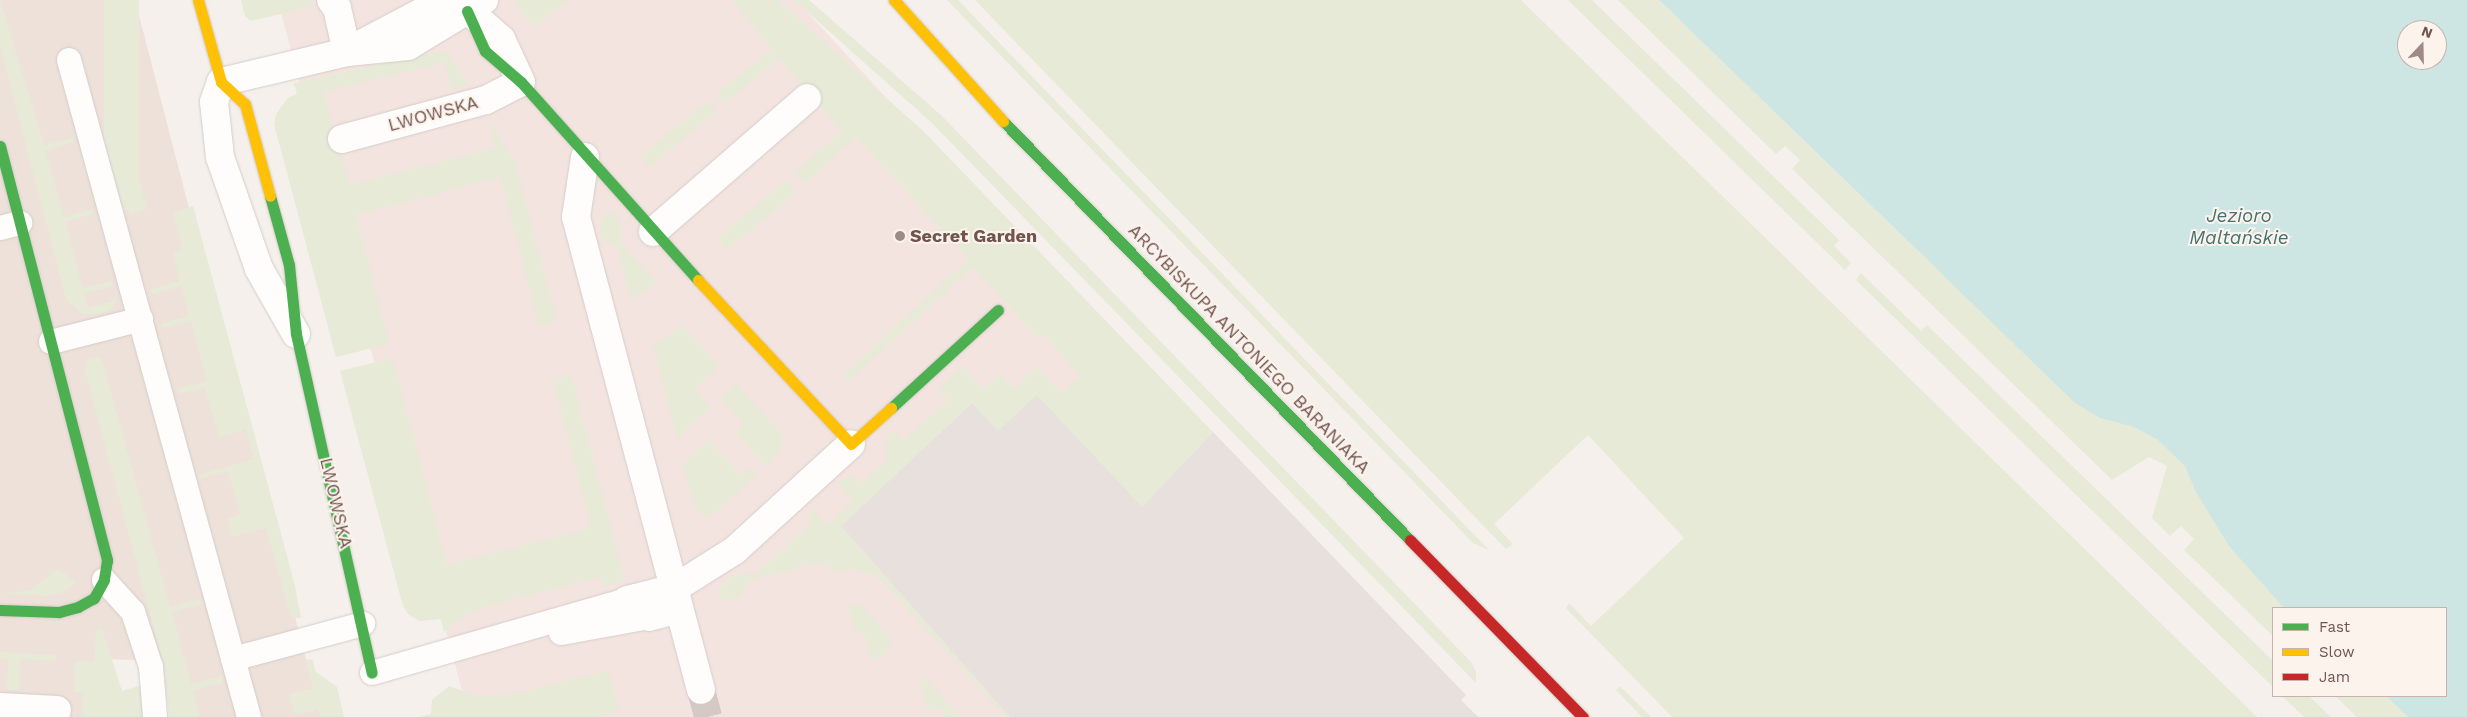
<!DOCTYPE html>
<html>
<head>
<meta charset="utf-8">
<style>
  body { margin:0 }
  #map { position:relative; width:2467px; height:717px; overflow:hidden; background:#f5f0eb; font-family:"Work Sans",sans-serif }
  div>[style] { position:absolute }
  .residential>* { inset:0; background:#ede1d9 }
  .commercial>* { inset:0; background:#f4e4e0 }
  .industrial>* { inset:0; background:#e7e0dc }
  .green>* { inset:0; background:#e6ead7; transform-origin:0 0 }
  .water>* { inset:0; background:#cee6e3 }
  .street-tunnel>* { height:28px; margin-top:-14px; transform-origin:0; background:repeating-linear-gradient(90deg,#d4c9c4 0 28px,transparent 0 42px) }
  .roads { filter:drop-shadow(0 0 1px #d4cdc9) drop-shadow(0 0 1px #d4cdc9) }
  .lane>* { height:24px; margin:-12px; padding:0 12px; transform-origin:12px; border-radius:12px; background:#fefdfc }
  .street>* { height:28px; margin:-14px; padding:0 14px; transform-origin:14px; border-radius:14px; background:#fefdfc }
  .fast>* { height:11px; margin:-5.5px; padding:0 5.5px; transform-origin:5.5px; border-radius:5.5px; background:#4caf50 }
  .slow>* { height:11px; margin:-5.5px; padding:0 5.5px; transform-origin:5.5px; border-radius:5.5px; background:#ffc107 }
  .jam>* { height:11px; margin:-5.5px; padding:0 5.5px; transform-origin:5.5px; border-radius:5.5px; background:#c62828 }
  .dots>* { width:14px; height:14px; translate:-50% -50%; box-sizing:border-box; border:2px solid #fdf3ed; border-radius:50% }
  span { translate:-50% -50%; white-space:nowrap; text-align:center; line-height:1.15; -webkit-text-stroke:4px #fdf3ed; paint-order:stroke }
  .street-label { font-size:18px; color:#70544e }
  .poi-label { font-size:18px; color:#70544e; font-weight:700 }
  .left { translate:0 -50%; text-align:left }
  .water-label { font-size:19px; color:#447372; font-style:italic }
  .legend { position:absolute; left:2272px; top:607px; width:175px; height:90px; box-sizing:border-box; background:#fdf3ed; border:1px solid #c5b3ad; margin:0; padding:6px 9px; list-style:none; font-size:15px; color:#70544e }
  .legend li { display:flex; align-items:center; gap:10px; height:25px }
  .legend b { width:25px; border:1px solid #c5b3ad }
  .north { position:absolute; left:2397px; top:20px; width:50px; height:50px; box-sizing:border-box; background:#fdf3ed; border:1px solid #c5b3ad; border-radius:50%; rotate:21deg; font-size:14px; font-weight:700; line-height:20px; text-align:center; color:#70544e }
  .north::after { content:''; display:block; margin:auto; width:18px; height:22px; background:#9f8b85; clip-path:polygon(50% 0,100% 100%,50% 72%,0 100%) }
</style>
</head>
<body>
<div id="map">
  <div class="residential">
    <i style="clip-path:polygon(0 0,135px 0,321px 717px,188px 717px,175px 661px,101px 659px,116px 717px,0 717px)"></i>
  </div>
  <div class="commercial">
    <i style="clip-path:polygon(264px 0,796px 0,914px 128px,1117px 334px,1010px 717px,469px 717px,280px 9px)"></i>
  </div>
  <div class="industrial">
    <i style="clip-path:polygon(1037px 395px,1142px 506px,1213px 432px,1466px 695px,1461px 700px,1478px 717px,1010px 717px,841px 526px,972px 403px)"></i>
  </div>
  <div class="green">
    <i style="clip-path:polygon(0 0,44px 145px,73px 138px,74px 142px,45px 151px,64px 217px,92px 209px,93px 214px,65px 222px,83px 288px,112px 281px,113px 286px,85px 293px,88px 308px,117px 300px,110px 311px,95px 315px,83px 314px,66px 299px,0 46px)"></i>
    <i style="left:104px;top:0;width:35px;height:210px"></i>
    <i style="clip-path:polygon(241px 0,310px 0,315px 6px,251px 21px,245px 16px)"></i>
    <i style="clip-path:polygon(517px 0,568px 0,534px 27px,515px 4px)"></i>
    <i style="clip-path:polygon(732px 0,778px 0,924px 132px,1213px 432px,1142px 507px,1037px 395px,998px 431px,972px 403px,841px 526px,1010px 717px,1006px 717px,876px 575px,850px 569px,836px 572px,819px 563px,750px 580px,740px 597px,725px 601px,718px 596px,720px 587px,737px 573px,756px 574px,809px 526px,810px 507px,827px 525px,853px 501px,837px 482px,850px 476px,862px 482px,888px 459px,884px 446px,889px 435px,893px 430px,904px 441px,948px 400px,938px 389px,962px 367px,983px 389px,999px 374px,1013px 389px,1037px 367px,1062px 393px,1081px 376px,1043px 334px,1038px 338px,973px 267px,849px 381px,843px 375px,969px 259px,856px 137px,804px 184px,794px 173px,842px 131px,779px 58px,725px 104px,716px 94px,772px 49px)"></i>
    <i style="clip-path:polygon(794px 0,809px 0,941px 115px,1471px 662px,1476px 672px,1476px 683px,932px 123px)"></i>
    <i style="clip-path:polygon(947px 0,958px 0,1489px 550px,1473px 543px)"></i>
    <i style="clip-path:polygon(975px 0,1521px 0,2257px 717px,1672px 717px,1566px 608px,1569px 603px,1591px 626px,1684px 538px,1588px 435px,1494px 524px,1513px 544px,1506px 549px)"></i>
    <i style="clip-path:polygon(1568px 0,1592px 0,1839px 240px,1834px 246px,1851px 263px,1845px 270px)"></i>
    <i style="clip-path:polygon(1618px 0,1659px 0,1952px 284px,2154px 422px,2316px 608px,2273px 608px,2273px 636px,2184px 550px,2194px 539px,2181px 526px,2170px 536px,2152px 518px,2167px 466px,2149px 457px,2112px 480px,1792px 169px,1800px 160px,1785px 146px,1776px 154px)"></i>
    <i style="clip-path:polygon(445px 50px,469px 85px,452px 90px,445px 62px,324px 92px,349px 185px,495px 148px,488px 119px,515px 161px,557px 321px,539px 325px,500px 177px,356px 215px,389px 344px,336px 357px,274px 124px,276px 114px,288px 98px,297px 94px,294px 83px)"></i>
    <i style="clip-path:polygon(113px 82px,147px 209px,130px 214px,119px 171px,131px 168px,108px 83px)"></i>
    <i style="left:708px;top:101px;width:14px;height:87px;rotate:51deg"></i>
    <i style="left:786px;top:180px;width:16px;height:90px;rotate:50deg"></i>
    <i style="clip-path:polygon(193px 206px,295px 586px,301px 618px,291px 618px,266px 528px,232px 537px,227px 518px,240px 514px,228px 471px,199px 479px,198px 475px,254px 459px,246px 430px,219px 437px,205px 388px,179px 394px,178px 389px,207px 381px,191px 321px,162px 328px,160px 324px,189px 316px,182px 286px,152px 294px,151px 289px,180px 281px,173px 253px,183px 250px,173px 212px)"></i>
    <i style="clip-path:polygon(608px 213px,614px 214px,621px 222px,622px 244px,658px 283px,631px 299px,617px 248px,600px 237px,601px 220px)"></i>
    <i style="clip-path:polygon(1861px 273px,1921px 331px,1927px 325px,2273px 661px,2273px 687px,1856px 280px)"></i>
    <i style="clip-path:polygon(682px 325px,720px 366px,695px 389px,711px 407px,677px 438px,653px 346px)"></i>
    <i style="clip-path:polygon(101px 357px,170px 607px,200px 599px,202px 604px,172px 612px,191px 684px,222px 676px,223px 683px,193px 691px,200px 717px,169px 717px,162px 659px,85px 370px,89px 360px)"></i>
    <i style="clip-path:polygon(393px 358px,447px 565px,591px 528px,553px 380px,571px 375px,625px 581px,603px 587px,600px 577px,488px 606px,465px 615px,444px 632px,441px 619px,420px 621px,409px 615px,403px 606px,340px 371px)"></i>
    <i style="clip-path:polygon(736px 383px,783px 435px,779px 453px,766px 466px,736px 433px,744px 424px,720px 398px)"></i>
    <i style="clip-path:polygon(709px 440px,741px 475px,750px 467px,757px 475px,714px 514px,704px 515px,695px 509px,683px 463px)"></i>
    <i style="clip-path:polygon(58px 569px,77px 582px,63px 592px,47px 596px,0 594px,30px 590px)"></i>
    <i style="clip-path:polygon(848px 604px,862px 606px,891px 639px,892px 645px,884px 656px,871px 659px,864px 631px,855px 633px)"></i>
    <i style="clip-path:polygon(102px 629px,122px 691px,142px 685px,144px 717px,82px 717px,83px 693px,74px 692px,75px 661px,94px 662px,96px 630px)"></i>
    <i style="clip-path:polygon(0 652px,56px 655px,55px 661px,20px 659px,19px 690px,7px 690px,8px 659px,0 659px)"></i>
    <i style="clip-path:polygon(306px 659px,313px 660px,315px 671px,337px 687px,344px 717px,321px 717px,319px 709px,295px 715px,289px 694px,313px 688px)"></i>
    <i style="clip-path:polygon(608px 670px,619px 711px,598px 717px,419px 717px,431px 714px,432px 700px,449px 686px,478px 696px,506px 696px)"></i>
    <i style="clip-path:polygon(925px 680px,930px 683px,960px 717px,944px 717px,941px 708px,928px 711px,920px 681px)"></i>
    <i style="clip-path:polygon(1620px 686px,1651px 717px,1642px 717px,1616px 690px)"></i>
    <i style="clip-path:polygon(2282px 696px,2309px 696px,2331px 717px,2304px 717px)"></i>
    <i style="clip-path:polygon(2335px 696px,2386px 696px,2408px 717px,2357px 717px)"></i>
  </div>
  <div class="water">
    <i style="clip-path:polygon(evenodd,1659px 0,2467px 0,2467px 717px,2408px 717px,2386px 696px,2446px 696px,2446px 608px,2284px 608px,2229px 546px,2196px 492px,2185px 466px,2158px 440px,2134px 427px,2100px 418px,2075px 403px,1659px 0,2407px 30px,2437px 30px,2437px 60px,2407px 60px,2407px 30px)"></i>
  </div>
  <div class="street-tunnel">
    <i style="left:701px;top:690px;width:28px;rotate:75deg"></i>
  </div>
  <div class="roads">
    <div class="lane">
      <i style="left:69px;top:60px;width:681px;rotate:74.68deg"></i>
      <i style="left:0;top:228px;width:21px;rotate:-14deg"></i>
      <i style="left:51px;top:342px;width:93px;rotate:-14.3deg"></i>
      <i style="left:104px;top:580px;width:43px;rotate:47.8deg"></i>
      <i style="left:133px;top:612px;width:58px;rotate:71.9deg"></i>
      <i style="left:151px;top:667px;width:50px;rotate:85.4deg"></i>
      <i style="left:561px;top:633px;width:89px;rotate:-10.3deg"></i>
      <i style="left:233px;top:659px;width:135px;rotate:-15.1deg"></i>
      <i style="left:372px;top:673px;width:265px;rotate:-16deg"></i>
    </div>
    <div class="street">
      <i style="left:331px;top:0;width:10px;rotate:53deg"></i>
      <i style="left:337px;top:8px;width:45px;rotate:77.2deg"></i>
      <i style="left:354px;top:48px;width:103px;rotate:-27.8deg"></i>
      <i style="left:342px;top:139px;width:149px;rotate:-15.2deg"></i>
      <i style="left:486px;top:100px;width:39px;rotate:-27deg"></i>
      <i style="left:521px;top:82px;width:47px;rotate:-114.9deg"></i>
      <i style="left:501px;top:39px;width:50px;rotate:-139deg"></i>
      <i style="left:585px;top:157px;width:61px;rotate:98.5deg"></i>
      <i style="left:576px;top:217px;width:489px;rotate:75.2deg"></i>
      <i style="left:653px;top:232px;width:204px;rotate:-41deg"></i>
      <i style="left:296px;top:334px;width:75px;rotate:-119.6deg"></i>
      <i style="left:259px;top:269px;width:119px;rotate:-109.2deg"></i>
      <i style="left:220px;top:157px;width:55px;rotate:-96.2deg"></i>
      <i style="left:214px;top:102px;width:21px;rotate:-71deg"></i>
      <i style="left:221px;top:82px;width:130px;rotate:-13.4deg"></i>
      <i style="left:347px;top:52px;width:61px;rotate:-5.6deg"></i>
      <i style="left:408px;top:46px;width:89px;rotate:-31.2deg"></i>
      <i style="left:627px;top:600px;width:49px;rotate:-14deg"></i>
      <i style="left:675px;top:588px;width:71px;rotate:-32.3deg"></i>
      <i style="left:735px;top:550px;width:157px;rotate:-42.4deg"></i>
      <i style="left:649px;top:617px;width:31px;rotate:-15deg"></i>
      <i style="left:0;top:707px;width:57px;rotate:3deg"></i>
    </div>
    <div class="fast">
      <i style="left:467px;top:11px;width:44px;rotate:65.8deg"></i>
      <i style="left:485px;top:51px;width:48px;rotate:40.7deg"></i>
      <i style="left:521px;top:82px;width:266px;rotate:48.2deg"></i>
      <i style="left:1003px;top:121px;width:584px;rotate:45.83deg"></i>
      <i style="left:0;top:146px;width:428px;rotate:75.5deg"></i>
      <i style="left:107px;top:560px;width:20px;rotate:99deg"></i>
      <i style="left:104px;top:580px;width:21px;rotate:119deg"></i>
      <i style="left:94px;top:598px;width:18px;rotate:151deg"></i>
      <i style="left:78px;top:607px;width:20px;rotate:165deg"></i>
      <i style="left:59px;top:612px;width:59px;rotate:-178.1deg"></i>
      <i style="left:270px;top:196px;width:72px;rotate:74.6deg"></i>
      <i style="left:289px;top:265px;width:69px;rotate:84.2deg"></i>
      <i style="left:296px;top:334px;width:347px;rotate:77.4deg"></i>
      <i style="left:891px;top:408px;width:145px;rotate:-42.5deg"></i>
    </div>
    <div class="slow">
      <i style="left:198px;top:0;width:85px;rotate:74.3deg"></i>
      <i style="left:221px;top:82px;width:33px;rotate:43deg"></i>
      <i style="left:245px;top:104px;width:95px;rotate:74.8deg"></i>
      <i style="left:894px;top:0;width:163px;rotate:48deg"></i>
      <i style="left:698px;top:280px;width:224px;rotate:47deg"></i>
      <i style="left:851px;top:444px;width:54px;rotate:-42deg"></i>
    </div>
    <div class="jam">
      <i style="left:1410px;top:540px;width:248px;rotate:45.7deg"></i>
    </div>
  </div>
  <div class="dots">
    <i style="left:900px;top:236px;background:#9f8b85"></i>
  </div>
  <div class="street-label">
    <span style="left:433px;top:114px;rotate:-15deg">LWOWSKA</span>
    <span style="left:1249px;top:349px;rotate:46deg">ARCYBISKUPA ANTONIEGO BARANIAKA</span>
    <span style="left:336px;top:503px;rotate:77deg">LWOWSKA</span>
  </div>
  <div class="poi-label">
    <span class="left" style="left:910px;top:236px">Secret Garden</span>
  </div>
  <div class="water-label">
    <span style="left:2239px;top:227px">Jezioro<br>Maltańskie</span>
  </div>
  <ul class="legend">
  <li><b style="height:6px;background:#4caf50"></b>Fast</li>
  <li><b style="height:6px;background:#ffc107"></b>Slow</li>
  <li><b style="height:6px;background:#c62828"></b>Jam</li>
  </ul>
  <div class="north">N</div>
</div>
</body>
</html>
